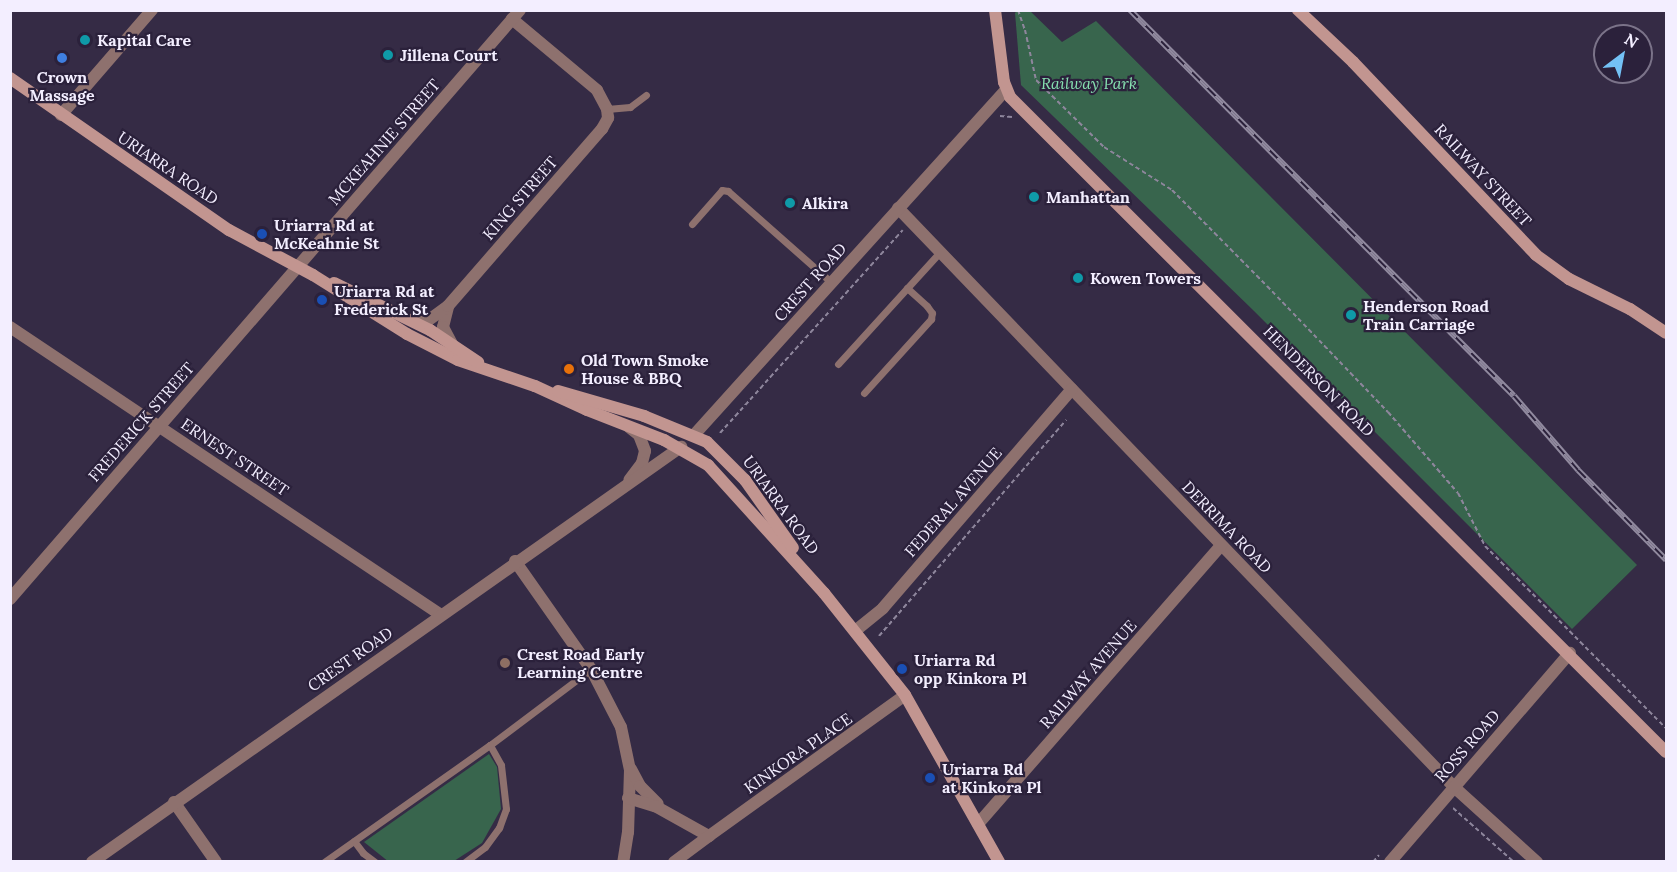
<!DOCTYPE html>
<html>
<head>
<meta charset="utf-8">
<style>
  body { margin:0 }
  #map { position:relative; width:1677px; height:872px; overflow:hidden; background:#352b45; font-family:Lora,serif }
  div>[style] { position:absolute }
  .green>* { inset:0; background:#38654d }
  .path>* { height:2px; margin-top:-1px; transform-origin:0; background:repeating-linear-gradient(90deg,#8e869c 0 4.5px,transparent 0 7.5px) }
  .lane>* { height:7px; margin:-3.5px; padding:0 3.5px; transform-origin:3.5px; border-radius:3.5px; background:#8e716e }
  .street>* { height:12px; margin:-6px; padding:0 6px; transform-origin:6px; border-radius:6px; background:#8e716e }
  .secondary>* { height:12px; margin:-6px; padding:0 6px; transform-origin:6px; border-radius:6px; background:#c29590 }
  .rail>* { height:6px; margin-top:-3px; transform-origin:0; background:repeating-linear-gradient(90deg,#2b213b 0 11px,#918a9f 0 22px); box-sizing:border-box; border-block:2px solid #918a9f }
  .dots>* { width:16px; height:16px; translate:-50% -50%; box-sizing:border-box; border:3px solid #2b213b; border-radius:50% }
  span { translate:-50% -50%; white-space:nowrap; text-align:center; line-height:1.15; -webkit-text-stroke:4.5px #2b213b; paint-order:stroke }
  .poi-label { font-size:16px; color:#f3eeff; font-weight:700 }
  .left { translate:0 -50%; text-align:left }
  .park-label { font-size:16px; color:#86e0b0; font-style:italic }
  .street-label { font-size:16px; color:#f3eeff }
  .frame { position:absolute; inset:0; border:12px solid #f3eeff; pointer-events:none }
  .north { position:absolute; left:1593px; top:24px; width:60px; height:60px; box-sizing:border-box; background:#2b213b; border:2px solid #7b7389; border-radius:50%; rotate:32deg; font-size:16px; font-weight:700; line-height:24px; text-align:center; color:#f3eeff }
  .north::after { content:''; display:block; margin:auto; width:21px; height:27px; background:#73c1f5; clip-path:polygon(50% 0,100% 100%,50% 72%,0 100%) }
</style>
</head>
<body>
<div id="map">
  <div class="green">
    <i style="clip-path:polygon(1017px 11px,1030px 11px,1062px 42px,1096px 21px,1637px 565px,1572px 629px,1254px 311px,1021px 85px,1015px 13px)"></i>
    <i style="clip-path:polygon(489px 754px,497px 767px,501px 809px,482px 843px,454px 861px,389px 862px,364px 842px)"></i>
  </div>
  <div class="path">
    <i style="left:1018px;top:10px;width:21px;rotate:71deg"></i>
    <i style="left:1025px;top:30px;width:51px;rotate:77.6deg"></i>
    <i style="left:1036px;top:80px;width:95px;rotate:44.6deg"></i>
    <i style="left:1104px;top:147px;width:80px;rotate:32.3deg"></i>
    <i style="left:1172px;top:190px;width:135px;rotate:45.3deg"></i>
    <i style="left:1267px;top:286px;width:175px;rotate:46.2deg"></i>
    <i style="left:1388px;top:412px;width:107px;rotate:49.2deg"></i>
    <i style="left:1458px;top:493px;width:59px;rotate:63deg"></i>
    <i style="left:1485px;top:546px;width:257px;rotate:45.2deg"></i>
    <i style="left:1000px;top:116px;width:12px;rotate:5deg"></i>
    <i style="left:720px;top:433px;width:273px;rotate:-48deg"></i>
    <i style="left:879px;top:636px;width:286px;rotate:-49.1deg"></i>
    <i style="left:1453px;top:808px;width:81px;rotate:41.5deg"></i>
    <i style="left:1373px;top:862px;width:9px;rotate:-49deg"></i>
  </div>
  <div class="lane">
    <i style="left:607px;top:109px;width:23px;rotate:-5deg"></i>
    <i style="left:630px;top:107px;width:20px;rotate:-37deg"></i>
    <i style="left:692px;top:224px;width:45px;rotate:-48.6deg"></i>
    <i style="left:722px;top:190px;width:6px;rotate:9deg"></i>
    <i style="left:728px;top:191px;width:139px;rotate:41.5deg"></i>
    <i style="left:838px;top:364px;width:151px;rotate:-47.7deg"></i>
    <i style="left:864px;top:393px;width:100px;rotate:-47.8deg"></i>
    <i style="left:931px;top:319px;width:6px;rotate:-81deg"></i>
    <i style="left:932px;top:313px;width:9px;rotate:-126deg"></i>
    <i style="left:927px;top:306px;width:27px;rotate:-138deg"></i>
    <i style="left:354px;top:841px;width:15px;rotate:53deg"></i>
    <i style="left:363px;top:853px;width:15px;rotate:37deg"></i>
    <i style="left:324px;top:862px;width:203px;rotate:-35.2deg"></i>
    <i style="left:490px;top:745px;width:126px;rotate:-37deg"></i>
    <i style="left:465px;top:862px;width:25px;rotate:-37deg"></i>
    <i style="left:485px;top:847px;width:24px;rotate:-54deg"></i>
    <i style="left:499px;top:828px;width:20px;rotate:-70deg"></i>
    <i style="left:506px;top:809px;width:44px;rotate:-96.5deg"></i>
    <i style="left:501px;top:765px;width:23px;rotate:-119deg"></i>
  </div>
  <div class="street">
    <i style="left:61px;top:115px;width:139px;rotate:-49.1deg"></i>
    <i style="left:898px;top:208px;width:803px;rotate:46.16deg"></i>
    <i style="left:1454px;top:787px;width:112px;rotate:42.1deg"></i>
    <i style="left:448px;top:307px;width:21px;rotate:104deg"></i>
    <i style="left:443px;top:327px;width:19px;rotate:62deg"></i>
    <i style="left:413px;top:321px;width:13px;rotate:4deg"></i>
    <i style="left:426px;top:322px;width:27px;rotate:-36deg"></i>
    <i style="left:448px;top:306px;width:235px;rotate:-49deg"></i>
    <i style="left:602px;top:129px;width:13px;rotate:-61deg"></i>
    <i style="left:608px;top:118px;width:9px;rotate:-96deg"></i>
    <i style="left:607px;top:109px;width:21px;rotate:-118deg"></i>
    <i style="left:597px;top:90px;width:111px;rotate:-140.1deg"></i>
    <i style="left:10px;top:327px;width:518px;rotate:33.75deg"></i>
    <i style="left:629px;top:427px;width:13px;rotate:39deg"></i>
    <i style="left:639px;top:435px;width:17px;rotate:69deg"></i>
    <i style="left:645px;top:451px;width:12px;rotate:104deg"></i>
    <i style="left:642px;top:463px;width:21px;rotate:127deg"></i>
    <i style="left:694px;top:435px;width:465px;rotate:-47.9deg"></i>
    <i style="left:515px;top:561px;width:132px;rotate:54.9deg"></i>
    <i style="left:591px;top:669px;width:65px;rotate:62.7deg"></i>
    <i style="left:621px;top:727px;width:44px;rotate:78.2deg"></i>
    <i style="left:630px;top:770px;width:62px;rotate:91.8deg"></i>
    <i style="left:628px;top:832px;width:30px;rotate:99deg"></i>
    <i style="left:10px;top:599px;width:779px;rotate:-49.11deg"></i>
    <i style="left:855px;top:631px;width:36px;rotate:-39deg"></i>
    <i style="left:883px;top:608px;width:289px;rotate:-49.2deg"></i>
    <i style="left:631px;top:769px;width:19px;rotate:62deg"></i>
    <i style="left:640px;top:786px;width:25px;rotate:45deg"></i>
    <i style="left:628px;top:798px;width:28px;rotate:17deg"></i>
    <i style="left:655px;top:806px;width:62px;rotate:29.1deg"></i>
    <i style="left:709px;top:836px;width:241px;rotate:-35.7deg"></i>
    <i style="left:174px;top:802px;width:73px;rotate:55deg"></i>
    <i style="left:978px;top:824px;width:370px;rotate:-48.9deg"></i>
    <i style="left:92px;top:862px;width:721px;rotate:-35.17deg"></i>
    <i style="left:674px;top:862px;width:44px;rotate:-36.6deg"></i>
    <i style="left:1390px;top:862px;width:276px;rotate:-49.3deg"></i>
  </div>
  <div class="secondary">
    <i style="left:995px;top:10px;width:73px;rotate:82.9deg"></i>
    <i style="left:1004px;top:82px;width:16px;rotate:68deg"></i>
    <i style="left:1010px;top:97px;width:927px;rotate:44.96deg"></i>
    <i style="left:1298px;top:10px;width:76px;rotate:43.4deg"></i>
    <i style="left:1353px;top:62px;width:266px;rotate:46.5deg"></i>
    <i style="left:1536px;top:255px;width:41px;rotate:36deg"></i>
    <i style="left:1569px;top:279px;width:68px;rotate:26.2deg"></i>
    <i style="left:1630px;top:309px;width:43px;rotate:33.7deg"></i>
    <i style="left:10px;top:78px;width:267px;rotate:34.8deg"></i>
    <i style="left:229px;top:230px;width:95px;rotate:28.2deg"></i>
    <i style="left:313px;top:275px;width:111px;rotate:32.1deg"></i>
    <i style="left:407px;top:334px;width:57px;rotate:27deg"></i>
    <i style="left:458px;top:360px;width:81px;rotate:18.7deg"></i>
    <i style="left:535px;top:386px;width:57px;rotate:24.8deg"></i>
    <i style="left:587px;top:410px;width:83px;rotate:21.3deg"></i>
    <i style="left:664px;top:440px;width:51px;rotate:29.6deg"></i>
    <i style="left:708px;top:465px;width:173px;rotate:47.8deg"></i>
    <i style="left:824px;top:593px;width:130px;rotate:51.5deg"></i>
    <i style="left:905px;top:695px;width:192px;rotate:60.6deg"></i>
    <i style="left:334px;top:283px;width:107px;rotate:26.1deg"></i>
    <i style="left:430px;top:330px;width:58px;rotate:33.7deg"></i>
    <i style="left:558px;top:391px;width:90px;rotate:16.2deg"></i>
    <i style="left:644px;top:416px;width:68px;rotate:22.4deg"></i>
    <i style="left:707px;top:442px;width:54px;rotate:45deg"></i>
    <i style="left:745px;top:480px;width:83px;rotate:54.8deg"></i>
  </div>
  <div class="rail">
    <i style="left:1130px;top:10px;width:544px;rotate:45.15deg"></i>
    <i style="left:1514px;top:396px;width:98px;rotate:49.1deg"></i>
    <i style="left:1578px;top:470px;width:126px;rotate:45.6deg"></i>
  </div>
  <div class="dots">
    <i style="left:85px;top:40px;background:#0f9aa8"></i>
    <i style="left:388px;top:55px;background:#0f9aa8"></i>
    <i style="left:62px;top:58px;background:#3f7fe0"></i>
    <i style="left:1034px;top:197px;background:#0f9aa8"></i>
    <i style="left:790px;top:203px;background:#0f9aa8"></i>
    <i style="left:262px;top:234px;background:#1a4fb4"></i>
    <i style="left:1078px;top:278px;background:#0f9aa8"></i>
    <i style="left:322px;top:300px;background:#1a4fb4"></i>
    <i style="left:1351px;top:315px;background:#0f9aa8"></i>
    <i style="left:569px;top:369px;background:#e8710a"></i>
    <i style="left:505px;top:663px;background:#8d6e63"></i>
    <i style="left:902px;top:669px;background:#1a4fb4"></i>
    <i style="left:930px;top:778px;background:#1a4fb4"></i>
  </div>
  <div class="poi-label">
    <span class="left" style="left:97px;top:40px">Kapital Care</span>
    <span class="left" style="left:400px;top:55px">Jillena Court</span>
    <span style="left:62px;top:86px">Crown<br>Massage</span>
    <span class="left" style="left:1046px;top:197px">Manhattan</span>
    <span class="left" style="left:802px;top:203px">Alkira</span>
    <span class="left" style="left:274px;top:234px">Uriarra Rd at<br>McKeahnie St</span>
    <span class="left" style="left:1090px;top:278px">Kowen Towers</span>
    <span class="left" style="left:334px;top:300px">Uriarra Rd at<br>Frederick St</span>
    <span class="left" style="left:1363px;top:315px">Henderson Road<br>Train Carriage</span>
    <span class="left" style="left:581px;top:369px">Old Town Smoke<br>House &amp; BBQ</span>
    <span class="left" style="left:517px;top:663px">Crest Road Early<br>Learning Centre</span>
    <span class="left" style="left:914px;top:669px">Uriarra Rd<br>opp Kinkora Pl</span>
    <span class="left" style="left:942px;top:778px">Uriarra Rd<br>at Kinkora Pl</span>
  </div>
  <div class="park-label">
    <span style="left:1089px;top:83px">Railway Park</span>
  </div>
  <div class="street-label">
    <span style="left:384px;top:142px;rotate:-49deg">MCKEAHNIE STREET</span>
    <span style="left:168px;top:168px;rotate:34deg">URIARRA ROAD</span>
    <span style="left:1483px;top:175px;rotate:47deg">RAILWAY STREET</span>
    <span style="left:520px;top:198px;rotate:-49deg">KING STREET</span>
    <span style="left:810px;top:282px;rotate:-48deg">CREST ROAD</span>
    <span style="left:1319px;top:381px;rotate:45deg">HENDERSON ROAD</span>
    <span style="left:141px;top:422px;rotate:-49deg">FREDERICK STREET</span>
    <span style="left:235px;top:457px;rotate:34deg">ERNEST STREET</span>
    <span style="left:953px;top:502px;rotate:-49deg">FEDERAL AVENUE</span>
    <span style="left:781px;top:505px;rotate:54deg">URIARRA ROAD</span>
    <span style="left:1227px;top:527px;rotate:46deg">DERRIMA ROAD</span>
    <span style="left:350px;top:659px;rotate:-35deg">CREST ROAD</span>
    <span style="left:1088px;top:674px;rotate:-49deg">RAILWAY AVENUE</span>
    <span style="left:1467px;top:746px;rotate:-49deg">ROSS ROAD</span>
    <span style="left:798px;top:753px;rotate:-35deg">KINKORA PLACE</span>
  </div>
  <div class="frame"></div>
  <div class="north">N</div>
</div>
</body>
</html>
